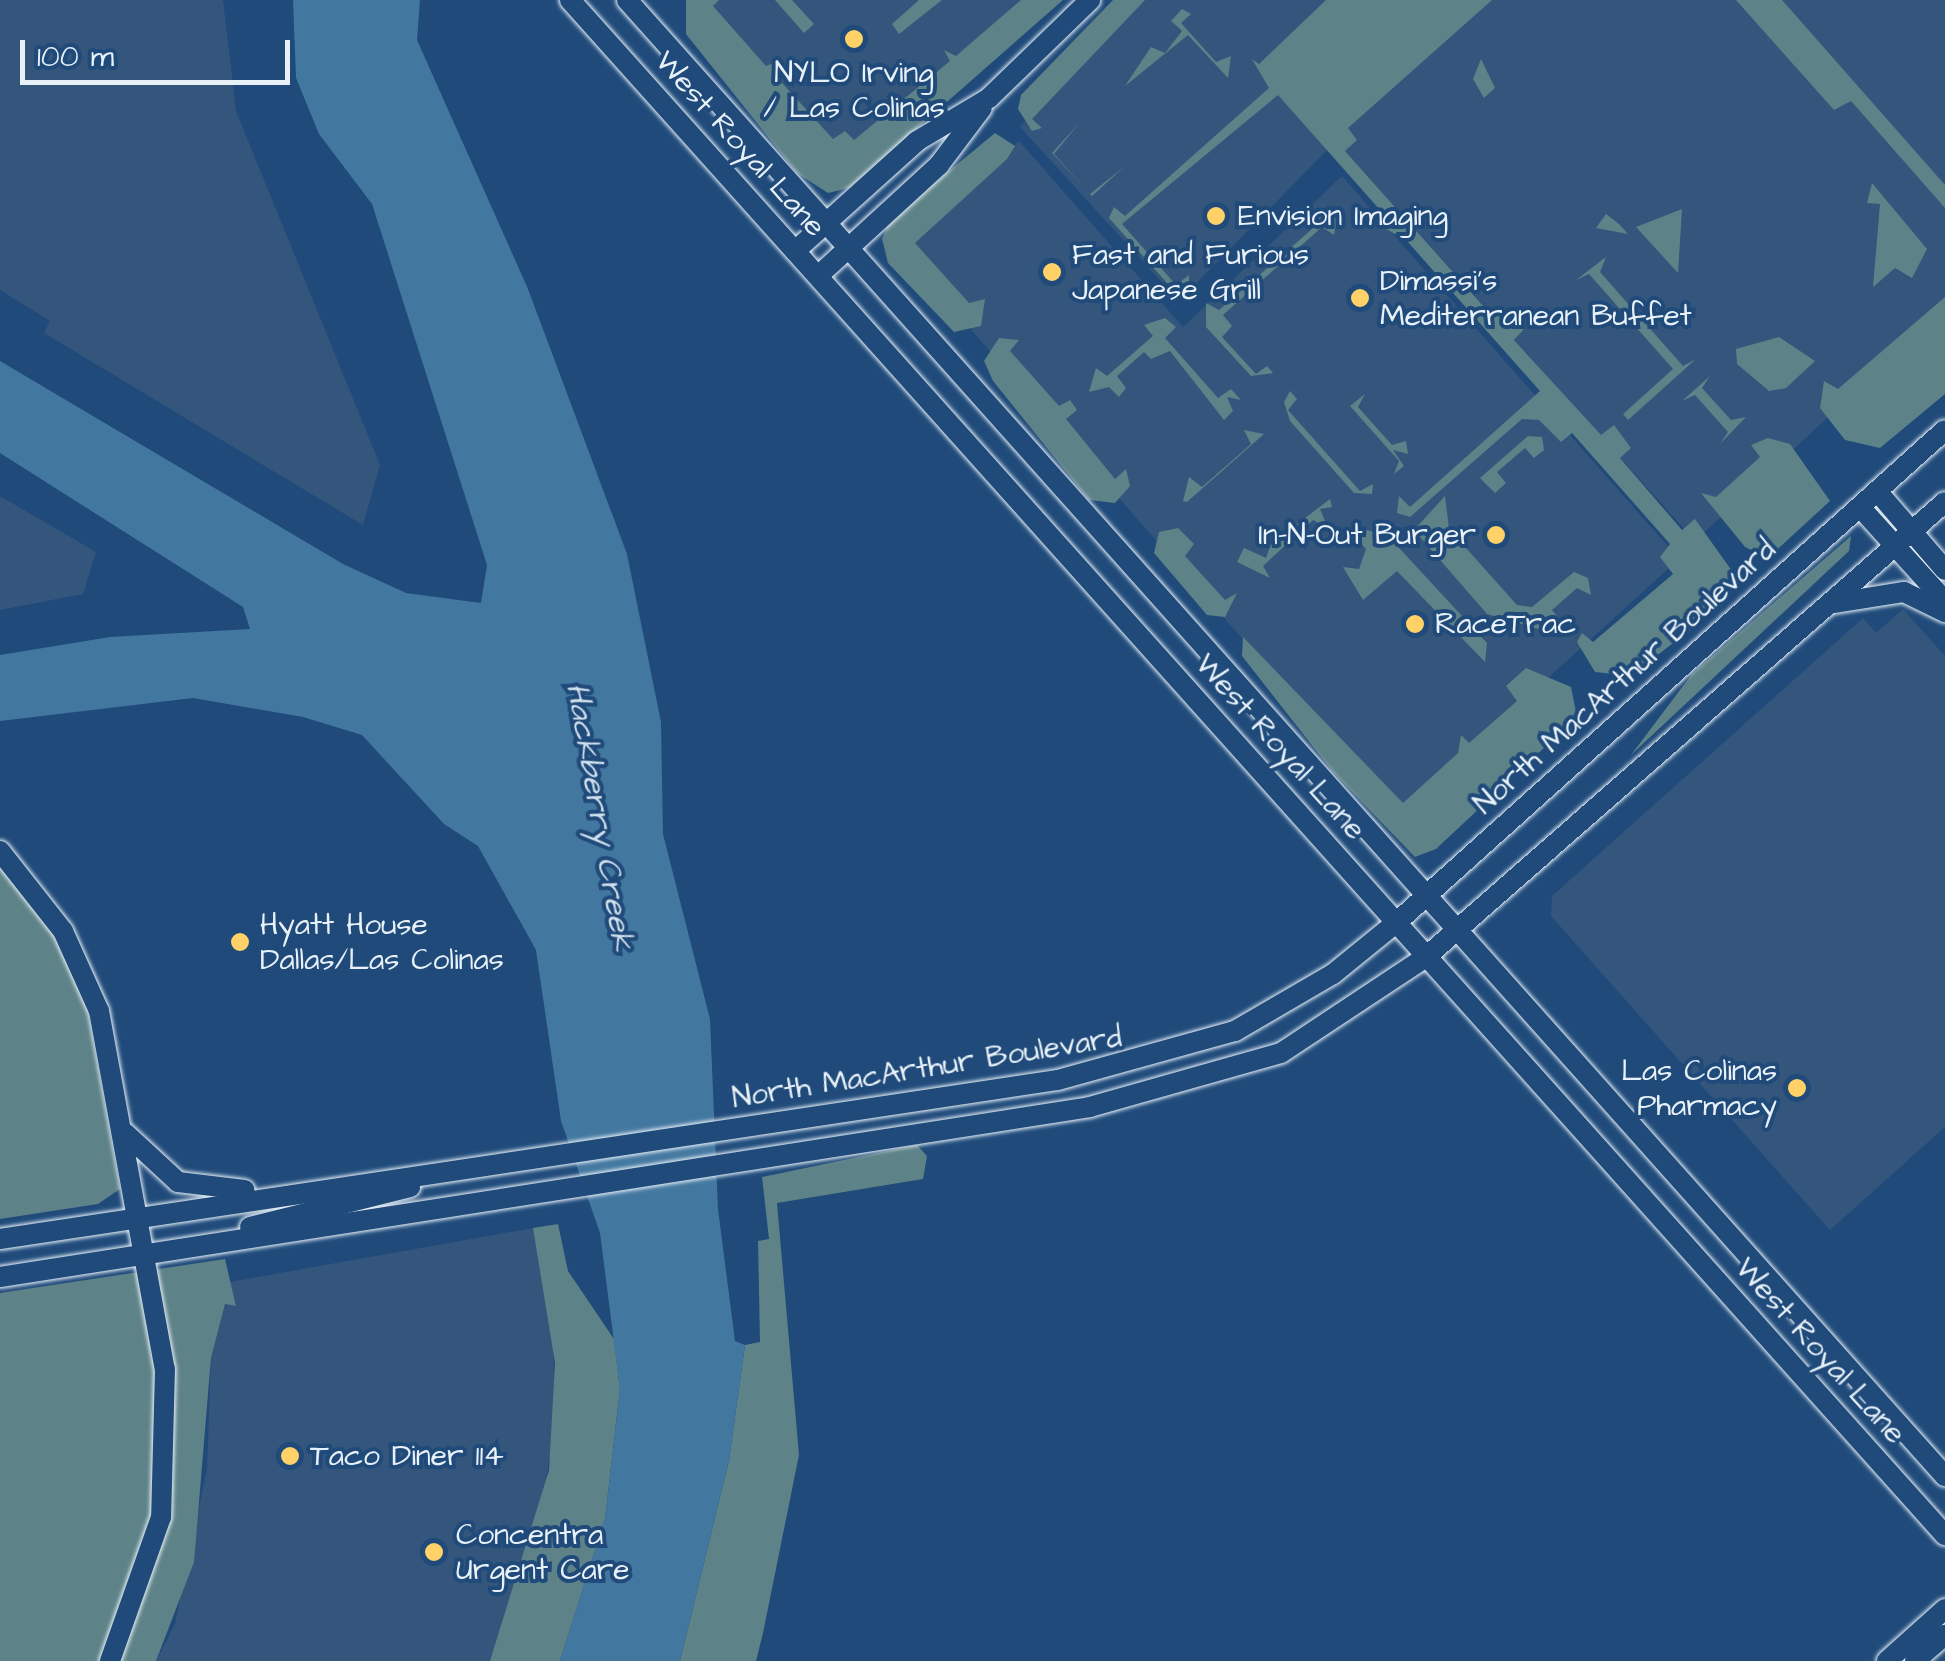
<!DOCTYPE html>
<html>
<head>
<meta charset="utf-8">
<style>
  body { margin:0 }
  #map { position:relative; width:1945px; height:1661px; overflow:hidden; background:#1f4a7a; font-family:"Architects Daughter",sans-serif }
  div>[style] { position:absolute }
  .built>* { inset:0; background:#34567d }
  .green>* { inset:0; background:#5d8287 }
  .water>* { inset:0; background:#42779f }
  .roads { filter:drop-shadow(0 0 2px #e8f1f8) drop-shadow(0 0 2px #e8f1f8) }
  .secondary>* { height:20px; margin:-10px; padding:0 10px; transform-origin:10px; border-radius:10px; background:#1f4a7a }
  .dots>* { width:28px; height:28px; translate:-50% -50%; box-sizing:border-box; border:5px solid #1f4a7a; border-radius:50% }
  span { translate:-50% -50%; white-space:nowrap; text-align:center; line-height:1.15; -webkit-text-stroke:8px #1f4a7a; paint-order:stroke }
  .poi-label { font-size:30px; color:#e8f1f8 }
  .left { translate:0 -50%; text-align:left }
  .right { translate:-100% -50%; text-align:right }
  .street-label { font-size:30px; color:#e8f1f8 }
  .water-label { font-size:32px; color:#cfdfeb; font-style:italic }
  .scale { position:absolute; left:20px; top:40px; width:270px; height:45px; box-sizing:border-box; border:5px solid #e8f1f8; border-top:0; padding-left:12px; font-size:30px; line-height:35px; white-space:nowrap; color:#e8f1f8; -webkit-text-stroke:8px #1f4a7a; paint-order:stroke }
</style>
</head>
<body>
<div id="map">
  <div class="built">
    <i style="clip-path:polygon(0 0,223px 0,236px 111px,380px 465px,363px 525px,44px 333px,50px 321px,0 290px)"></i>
    <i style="clip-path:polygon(696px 0,1027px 0,867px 138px,836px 154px)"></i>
    <i style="clip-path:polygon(1133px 0,1945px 0,1945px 308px,1695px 541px,1336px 141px,1179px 301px,1020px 127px)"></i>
    <i style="clip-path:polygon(1019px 141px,1183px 327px,1342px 176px,1679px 559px,1397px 815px,897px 245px)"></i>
    <i style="clip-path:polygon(0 496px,96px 552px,83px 594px,0 610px)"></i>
    <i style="clip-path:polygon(1903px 609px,1945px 656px,1945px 1127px,1830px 1230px,1551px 916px,1552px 896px,1863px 618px,1876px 633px)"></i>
    <i style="clip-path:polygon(533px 1228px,553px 1333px,555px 1425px,538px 1527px,490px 1661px,156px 1661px,175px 1624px,207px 1469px,211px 1358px,225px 1304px,236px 1305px,230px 1282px)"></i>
  </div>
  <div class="green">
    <i style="clip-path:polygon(686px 0,719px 0,713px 6px,766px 66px,779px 61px,773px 73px,833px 139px,845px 131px,854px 140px,950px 61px,944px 50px,956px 56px,1021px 0,1063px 0,849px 188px,828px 193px,797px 173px,686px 34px)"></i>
    <i style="clip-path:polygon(775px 0,792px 0,814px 24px,804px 33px)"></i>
    <i style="clip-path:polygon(919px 0,942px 0,899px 34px,892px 24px)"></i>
    <i style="clip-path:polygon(1113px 0,1145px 0,1032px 119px,1042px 128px,1032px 131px,1018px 109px,1021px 95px)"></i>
    <i style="clip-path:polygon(1326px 0,1492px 0,1348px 128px,1357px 140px,1345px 151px,1494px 318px,1505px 308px,1524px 329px,1514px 340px,1601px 435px,1614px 425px,1631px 448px,1620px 458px,1682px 530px,1695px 519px,1732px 571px,1727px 602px,1630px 676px,1595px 672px,1577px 642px,1582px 633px,1593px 642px,1673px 574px,1660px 557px,1670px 544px,1572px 433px,1561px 442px,1539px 420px,1522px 419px,1410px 517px,1397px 513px,1399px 496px,1410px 507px,1540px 391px,1407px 241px,1381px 226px,1388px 219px,1278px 95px,1122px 224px,1176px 285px,1189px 275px,1189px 284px,1177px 287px,1167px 283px,1109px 218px,1114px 207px,1125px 216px,1269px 88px,1252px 59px,1259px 64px)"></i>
    <i style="clip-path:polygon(1736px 0,1782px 0,1945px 185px,1945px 208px,1851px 101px,1834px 110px)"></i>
    <i style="clip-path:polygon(1182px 9px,1191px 14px,1181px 23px,1216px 62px,1231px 56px,1228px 78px,1188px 35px,1125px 86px,1151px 47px,1165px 53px,1182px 31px,1171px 21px)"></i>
    <i style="clip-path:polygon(1481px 59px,1495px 88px,1484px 98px,1473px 79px)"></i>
    <i style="clip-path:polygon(1080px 122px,1054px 154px,1090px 194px,1125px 166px,1092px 196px,1052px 153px)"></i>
    <i style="clip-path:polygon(995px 133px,1015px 146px,1007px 159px,915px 243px,969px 303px,985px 299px,981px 326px,954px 332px,888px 263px,882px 239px,891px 219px)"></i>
    <i style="clip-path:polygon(1872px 183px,1927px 249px,1912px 278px,1895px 268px,1873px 287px,1880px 204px,1867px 203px)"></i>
    <i style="clip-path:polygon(1322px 207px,1337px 217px,1334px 235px,1322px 227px,1223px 315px,1232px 326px,1222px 337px,1256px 374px,1267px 366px,1273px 373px,1251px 376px,1206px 327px,1206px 303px,1219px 310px,1319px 223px,1311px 211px)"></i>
    <i style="clip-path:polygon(1682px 209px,1678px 273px,1636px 227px)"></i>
    <i style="clip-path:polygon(1606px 214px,1619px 224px,1628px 234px,1596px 228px)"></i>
    <i style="clip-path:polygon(1606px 257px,1600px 272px,1683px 366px,1696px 359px,1628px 420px,1623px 414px,1673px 369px,1589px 274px,1576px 280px)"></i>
    <i style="clip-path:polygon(1945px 297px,1945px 394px,1880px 448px,1845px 440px,1820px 408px,1824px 381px,1838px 389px)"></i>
    <i style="clip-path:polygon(1165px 318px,1176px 327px,1165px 338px,1218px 398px,1231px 389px,1241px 400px,1227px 397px,1233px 411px,1224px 420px,1170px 351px,1151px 359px,1144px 352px,1117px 376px,1126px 388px,1119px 397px,1109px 387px,1089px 392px,1096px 368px,1107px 376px,1153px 336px,1144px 325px)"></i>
    <i style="clip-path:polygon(1779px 337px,1815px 361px,1786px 388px,1769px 391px,1737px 364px,1736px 349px)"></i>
    <i style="clip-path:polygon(999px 338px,1019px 340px,1010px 351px,1059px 406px,1070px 400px,1077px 410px,1066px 419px,1115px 479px,1126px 469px,1130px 486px,1115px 503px,1089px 500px,993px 381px,984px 361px)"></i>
    <i style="clip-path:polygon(1710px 376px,1702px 388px,1731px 420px,1746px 417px,1720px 444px,1728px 432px,1695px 395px,1682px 401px)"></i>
    <i style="clip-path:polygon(1290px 391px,1297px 399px,1288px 410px,1360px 491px,1373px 484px,1372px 494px,1354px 493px,1290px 421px,1284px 402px)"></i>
    <i style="clip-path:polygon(1365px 394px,1358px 407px,1392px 445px,1406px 441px,1408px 454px,1393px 450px,1404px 466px,1394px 474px,1399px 461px,1350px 406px)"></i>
    <i style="clip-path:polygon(1244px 430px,1264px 434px,1187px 502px,1183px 501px,1189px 477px,1202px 487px,1251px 444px)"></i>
    <i style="clip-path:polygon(1528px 436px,1542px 437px,1544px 450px,1534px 458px,1525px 448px,1497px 472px,1506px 483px,1495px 493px,1480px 478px)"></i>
    <i style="clip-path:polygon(1768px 438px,1790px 444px,1830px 501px,1768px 558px,1745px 547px,1701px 493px,1716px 497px,1760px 457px,1751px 445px)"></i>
    <i style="clip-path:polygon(1445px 496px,1449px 529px,1517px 605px,1532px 607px,1574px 572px,1588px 578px,1591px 595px,1577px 588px,1552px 610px,1562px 622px,1549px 632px,1487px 614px,1414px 530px)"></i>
    <i style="clip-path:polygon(1330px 499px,1332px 507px,1320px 509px,1328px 528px,1313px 520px,1263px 566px,1270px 578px,1237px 562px,1244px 548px,1266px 558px,1271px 544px)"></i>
    <i style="clip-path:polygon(1178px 528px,1194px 544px,1185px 556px,1225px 600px,1237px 593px,1225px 617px,1207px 615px,1154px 553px,1159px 532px)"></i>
    <i style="clip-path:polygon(1367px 530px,1388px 536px,1487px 643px,1485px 662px,1397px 571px,1363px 600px,1343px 567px,1359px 569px,1366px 549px,1355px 537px)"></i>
    <i style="clip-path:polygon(1851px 536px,1849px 551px,1631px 755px,1692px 674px)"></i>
    <i style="clip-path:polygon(1243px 637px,1403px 803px,1458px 753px,1461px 735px,1469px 743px,1517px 701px,1506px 686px,1526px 668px,1571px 687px,1577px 717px,1436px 849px,1415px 857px,1333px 772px,1242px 656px)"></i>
    <i style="clip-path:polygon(0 862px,64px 947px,86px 1002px,120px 1189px,98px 1204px,0 1219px)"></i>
    <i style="clip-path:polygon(917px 1145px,927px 1156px,923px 1179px,777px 1203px,799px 1455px,763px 1633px,756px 1661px,680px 1661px,729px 1460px,745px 1345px,760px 1342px,758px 1241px,769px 1239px,762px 1177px)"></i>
    <i style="clip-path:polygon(558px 1224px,568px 1271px,614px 1339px,620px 1389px,605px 1519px,560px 1661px,490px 1661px,549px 1470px,555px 1363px,533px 1228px)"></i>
    <i style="clip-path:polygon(225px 1259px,236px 1306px,225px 1304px,211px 1358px,194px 1562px,156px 1661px,0 1661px,0 1293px)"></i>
  </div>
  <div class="water">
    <i style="clip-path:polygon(293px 0,420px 0,417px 40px,528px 289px,627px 554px,661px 722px,663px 834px,710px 1019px,718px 1209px,735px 1341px,745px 1345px,729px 1460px,680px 1661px,560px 1661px,605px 1519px,620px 1389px,600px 1233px,561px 1121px,536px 950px,478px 846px,444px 824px,362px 735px,303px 717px,193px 698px,0 721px,0 655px,110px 637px,250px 629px,243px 607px,0 453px,0 361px,343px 564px,406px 593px,481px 603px,487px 565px,372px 204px,319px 134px,296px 78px)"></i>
  </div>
  <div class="roads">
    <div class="secondary">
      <i style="left:570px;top:0;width:2061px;rotate:48.15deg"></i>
      <i style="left:627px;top:0;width:1979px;rotate:48.24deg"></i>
      <i style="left:795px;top:251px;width:164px;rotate:-42deg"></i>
      <i style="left:917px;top:141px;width:84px;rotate:-30.8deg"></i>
      <i style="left:989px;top:98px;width:141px;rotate:-44.1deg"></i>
      <i style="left:818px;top:276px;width:164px;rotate:-42.5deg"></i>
      <i style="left:939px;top:165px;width:71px;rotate:-53deg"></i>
      <i style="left:1877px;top:491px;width:104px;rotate:49.3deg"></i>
      <i style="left:1860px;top:507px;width:127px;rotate:47.9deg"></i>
      <i style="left:1835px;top:603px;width:70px;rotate:-9.1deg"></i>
      <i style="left:1904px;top:592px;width:46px;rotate:26deg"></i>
      <i style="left:0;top:851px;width:102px;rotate:51.8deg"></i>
      <i style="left:63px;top:931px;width:88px;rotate:65.8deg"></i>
      <i style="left:99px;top:1011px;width:364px;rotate:79.6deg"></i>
      <i style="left:165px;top:1369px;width:148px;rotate:91.5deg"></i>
      <i style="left:161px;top:1517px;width:153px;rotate:109.5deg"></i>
      <i style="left:125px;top:1133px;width:72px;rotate:42.8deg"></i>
      <i style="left:178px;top:1182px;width:67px;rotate:6.8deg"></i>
      <i style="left:250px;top:1227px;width:165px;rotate:-14deg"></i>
      <i style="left:0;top:1239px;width:1070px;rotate:-8.55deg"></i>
      <i style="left:1058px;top:1080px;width:184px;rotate:-15.5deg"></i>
      <i style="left:1235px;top:1031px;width:113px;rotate:-30.2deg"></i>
      <i style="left:1333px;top:974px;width:82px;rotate:-39.1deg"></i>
      <i style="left:1397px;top:922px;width:736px;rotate:-41.92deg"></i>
      <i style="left:0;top:1277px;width:1103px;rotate:-8.86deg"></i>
      <i style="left:1090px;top:1107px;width:198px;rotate:-15.8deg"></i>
      <i style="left:1281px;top:1053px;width:174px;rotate:-33.5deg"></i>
      <i style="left:1426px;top:957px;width:690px;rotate:-41.24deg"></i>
      <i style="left:1887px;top:1661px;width:78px;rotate:-41.9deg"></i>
      <i style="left:1915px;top:1661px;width:40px;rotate:-41deg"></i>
    </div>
  </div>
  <div class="dots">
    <i style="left:854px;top:39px;background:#ffd166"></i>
    <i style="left:1216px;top:216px;background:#ffd166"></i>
    <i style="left:1052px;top:272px;background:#ffd166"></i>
    <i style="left:1360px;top:298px;background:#ffd166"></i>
    <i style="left:1496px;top:535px;background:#ffd166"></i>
    <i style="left:1415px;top:624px;background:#ffd166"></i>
    <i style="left:240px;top:942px;background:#ffd166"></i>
    <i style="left:1797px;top:1088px;background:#ffd166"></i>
    <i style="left:290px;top:1456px;background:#ffd166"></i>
    <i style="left:434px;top:1552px;background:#ffd166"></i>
  </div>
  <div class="poi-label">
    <span style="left:854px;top:90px">NYLO Irving<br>/ Las Colinas</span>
    <span class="left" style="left:1238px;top:216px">Envision Imaging</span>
    <span class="left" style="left:1072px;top:272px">Fast and Furious<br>Japanese Grill</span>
    <span class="left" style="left:1380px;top:298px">Dimassi's<br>Mediterranean Buffet</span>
    <span class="right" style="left:1476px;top:535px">In-N-Out Burger</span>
    <span class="left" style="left:1435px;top:624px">RaceTrac</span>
    <span class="left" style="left:260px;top:942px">Hyatt House<br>Dallas/Las Colinas</span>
    <span class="right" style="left:1777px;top:1088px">Las Colinas<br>Pharmacy</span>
    <span class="left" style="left:310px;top:1456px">Taco Diner 114</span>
    <span class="left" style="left:456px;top:1552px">Concentra<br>Urgent Care</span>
  </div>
  <div class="street-label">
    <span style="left:740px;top:144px;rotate:48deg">West Royal Lane</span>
    <span style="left:1625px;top:677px;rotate:-42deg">North MacArthur Boulevard</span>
    <span style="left:1280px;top:747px;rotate:48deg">West Royal Lane</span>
    <span style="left:927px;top:1068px;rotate:-9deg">North MacArthur Boulevard</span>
    <span style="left:1820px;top:1351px;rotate:48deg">West Royal Lane</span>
  </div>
  <div class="water-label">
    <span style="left:599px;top:817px;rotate:80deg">Hackberry Creek</span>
  </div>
  <div class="scale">100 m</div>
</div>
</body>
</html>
